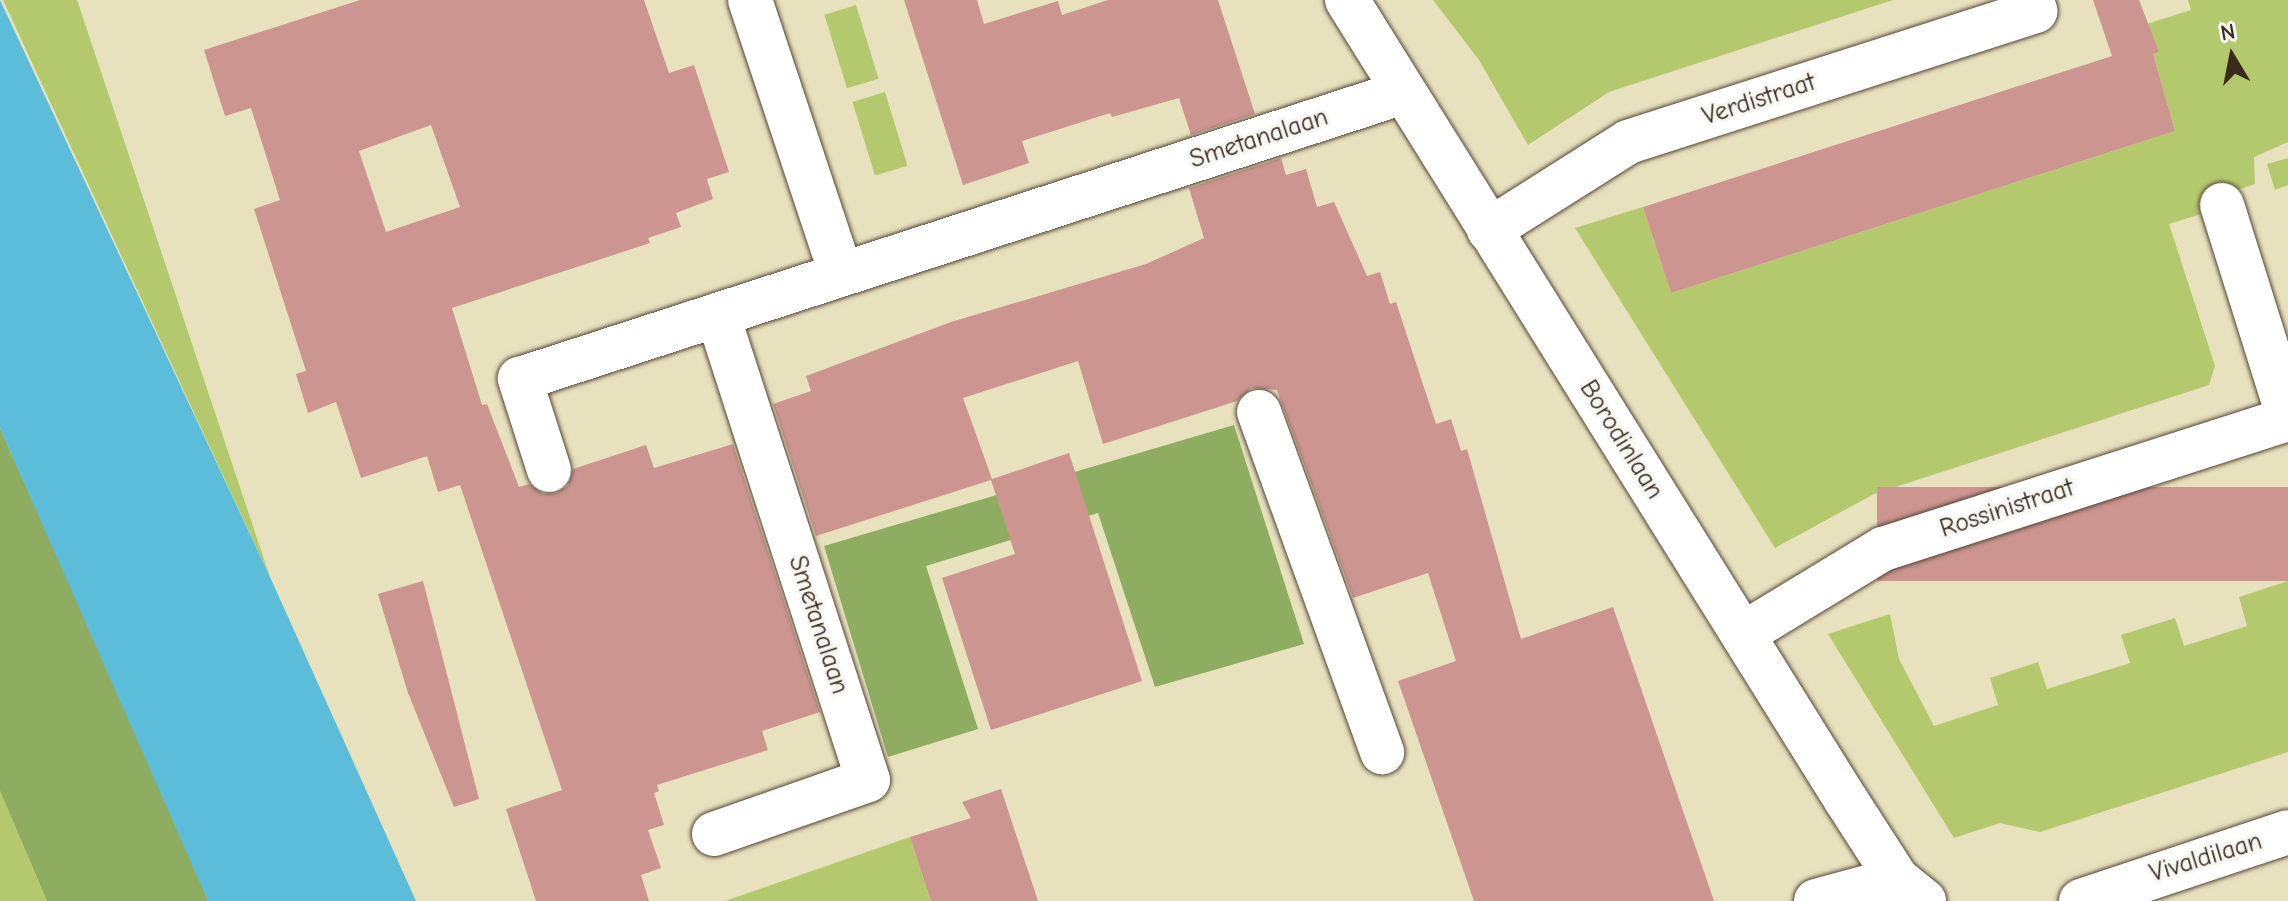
<!DOCTYPE html>
<html>
<head>
<meta charset="utf-8">
<style>
  body { margin:0 }
  #map { position:relative; width:2288px; height:901px; overflow:hidden; background:#e7e1be; font-family:"Comic Neue",sans-serif }
  div>[style] { position:absolute }
  .green>* { inset:0; background:#b4c96e; transform-origin:0 0 }
  .forest>* { inset:0; background:#8fad61 }
  .water>* { inset:0; background:#5bbdd9 }
  .building>* { inset:0; background:#cc9590; transform-origin:0 0 }
  .roads { filter:drop-shadow(0 0 2px #554536) drop-shadow(0 0 2px #554536) }
  .minor>* { height:44px; margin:-22px; padding:0 22px; transform-origin:22px; border-radius:22px; background:#fff }
  span { translate:-50% -50%; white-space:nowrap; text-align:center; line-height:1.15; -webkit-text-stroke:7px #f6f6f2; paint-order:stroke }
  .street-label { font-size:26px; color:#3b2a1e }
  .north { position:absolute; left:2192px; top:16px; width:80px; height:80px; -webkit-text-stroke:6px #f6f6f2; paint-order:stroke; rotate:350deg; font-size:22px; font-weight:700; line-height:32px; text-align:center; color:#3b2a1e }
  .north::after { content:''; display:block; margin:auto; width:28px; height:36px; background:#3b2a1e; clip-path:polygon(50% 0,100% 100%,50% 72%,0 100%) }
</style>
</head>
<body>
<div id="map">
  <div class="green">
    <i style="clip-path:polygon(3px 0,77px 0,270px 577px)"></i>
    <i style="clip-path:polygon(1433px 0,1893px 0,1609px 92px,1528px 145px,1479px 60px)"></i>
    <i style="clip-path:polygon(2188px 0,2288px 0,2288px 142px,2254px 157px,2255px 184px,2199px 203px,2201px 214px,2169px 224px,2215px 366px,2209px 385px,1874px 494px,1775px 548px,1575px 228px,1643px 207px,1671px 293px,2175px 131px,2153px 54px,2159px 52px,2143px 25px,2191px 10px)"></i>
    <i style="left:856px;top:5px;width:77px;height:33px;rotate:73deg"></i>
    <i style="left:885px;top:92px;width:77px;height:34px;rotate:73deg"></i>
    <i style="clip-path:polygon(2288px 158px,2288px 185px,2275px 190px,2267px 164px)"></i>
    <i style="clip-path:polygon(2288px 581px,2288px 752px,2040px 832px,2000px 823px,1954px 838px,1828px 634px,1890px 614px,1899px 659px,1934px 726px,1998px 705px,1990px 678px,2038px 662px,2047px 689px,2130px 663px,2121px 635px,2175px 618px,2184px 646px,2247px 626px,2239px 597px)"></i>
    <i style="clip-path:polygon(0 791px,47px 901px,0 901px)"></i>
    <i style="clip-path:polygon(910px 837px,931px 901px,725px 901px)"></i>
  </div>
  <div class="forest">
    <i style="clip-path:polygon(1234px 425px,1304px 644px,1155px 687px,1098px 513px,926px 566px,978px 729px,888px 757px,824px 546px)"></i>
    <i style="clip-path:polygon(0 428px,194px 863px,208px 901px,47px 901px,0 791px)"></i>
  </div>
  <div class="water">
    <i style="clip-path:polygon(0 0,270px 577px,416px 901px,208px 901px,0 428px)"></i>
  </div>
  <div class="building">
    <i style="clip-path:polygon(evenodd,360px 0,644px 0,669px 73px,694px 65px,729px 172px,707px 179px,713px 199px,676px 213px,681px 227px,648px 238px,650px 243px,452px 308px,482px 405px,487px 404px,519px 487px,529px 484px,543px 494px,557px 493px,568px 486px,573px 469px,646px 445px,654px 468px,733px 444px,820px 712px,762px 731px,768px 750px,657px 785px,659px 791px,654px 793px,664px 825px,648px 830px,661px 868px,641px 875px,649px 901px,536px 901px,506px 809px,562px 790px,460px 485px,438px 492px,427px 456px,361px 478px,336px 402px,308px 413px,296px 374px,306px 371px,254px 209px,280px 200px,251px 108px,225px 116px,204px 50px,360px 0,431px 125px,460px 207px,386px 232px,359px 151px,431px 125px)"></i>
    <i style="clip-path:polygon(904px 0,977px 0,984px 24px,1058px 1px,1062px 15px,1108px 0,1218px 0,1255px 114px,1191px 135px,1179px 98px,1112px 117px,1110px 113px,1022px 141px,1029px 163px,963px 185px)"></i>
    <i style="clip-path:polygon(2093px 0,2139px 0,2159px 52px,2153px 54px,2175px 131px,1671px 293px,1643px 207px,2112px 56px)"></i>
    <i style="clip-path:polygon(1281px 158px,1286px 175px,1306px 169px,1317px 207px,1334px 202px,1367px 276px,1380px 272px,1390px 304px,1396px 302px,1436px 424px,1451px 419px,1461px 451px,1467px 449px,1521px 639px,1613px 607px,1714px 901px,1474px 901px,1398px 681px,1456px 661px,1428px 573px,1353px 598px,1277px 390px,1251px 388px,1237px 401px,1103px 444px,1078px 361px,963px 398px,992px 479px,1069px 453px,1142px 681px,991px 730px,942px 578px,1015px 554px,991px 480px,816px 536px,773px 404px,811px 391px,806px 376px,951px 322px,1146px 264px,1204px 238px,1189px 188px)"></i>
    <i style="left:2288px;top:487px;width:94px;height:411px;rotate:90deg"></i>
    <i style="clip-path:polygon(423px 581px,479px 799px,454px 807px,408px 693px,378px 594px)"></i>
    <i style="clip-path:polygon(1001px 789px,1038px 901px,931px 901px,910px 837px,971px 818px,962px 802px)"></i>
  </div>
  <div class="roads">
    <div class="minor">
      <i style="left:750px;top:0;width:289px;rotate:71.6deg"></i>
      <i style="left:1347px;top:0;width:943px;rotate:58.05deg"></i>
      <i style="left:1846px;top:800px;width:94px;rotate:57.2deg"></i>
      <i style="left:1897px;top:879px;width:35px;rotate:39deg"></i>
      <i style="left:2222px;top:205px;width:220px;rotate:72.6deg"></i>
      <i style="left:1489px;top:230px;width:165px;rotate:-32.3deg"></i>
      <i style="left:1628px;top:142px;width:428px;rotate:-17.8deg"></i>
      <i style="left:2035px;top:11px;width:11px;rotate:-105deg"></i>
      <i style="left:1259px;top:412px;width:362px;rotate:70.1deg"></i>
      <i style="left:549px;top:470px;width:96px;rotate:-107.7deg"></i>
      <i style="left:520px;top:379px;width:929px;rotate:-17.99deg"></i>
      <i style="left:1743px;top:634px;width:164px;rotate:-31.3deg"></i>
      <i style="left:1883px;top:549px;width:425px;rotate:-17.8deg"></i>
      <i style="left:714px;top:834px;width:163px;rotate:-19.3deg"></i>
      <i style="left:868px;top:780px;width:489px;rotate:-107.9deg"></i>
      <i style="left:1816px;top:901px;width:84px;rotate:-15.2deg"></i>
      <i style="left:2081px;top:901px;width:218px;rotate:-18.4deg"></i>
    </div>
  </div>
  <div class="street-label">
    <span style="left:1759px;top:100px;rotate:-18deg">Verdistraat</span>
    <span style="left:1259px;top:139px;rotate:-18deg">Smetanalaan</span>
    <span style="left:1621px;top:440px;rotate:58deg">Borodinlaan</span>
    <span style="left:2007px;top:509px;rotate:-18deg">Rossinistraat</span>
    <span style="left:818px;top:625px;rotate:72deg">Smetanalaan</span>
    <span style="left:2206px;top:858px;rotate:-17deg">Vivaldilaan</span>
  </div>
  <div class="north">N</div>
</div>
</body>
</html>
